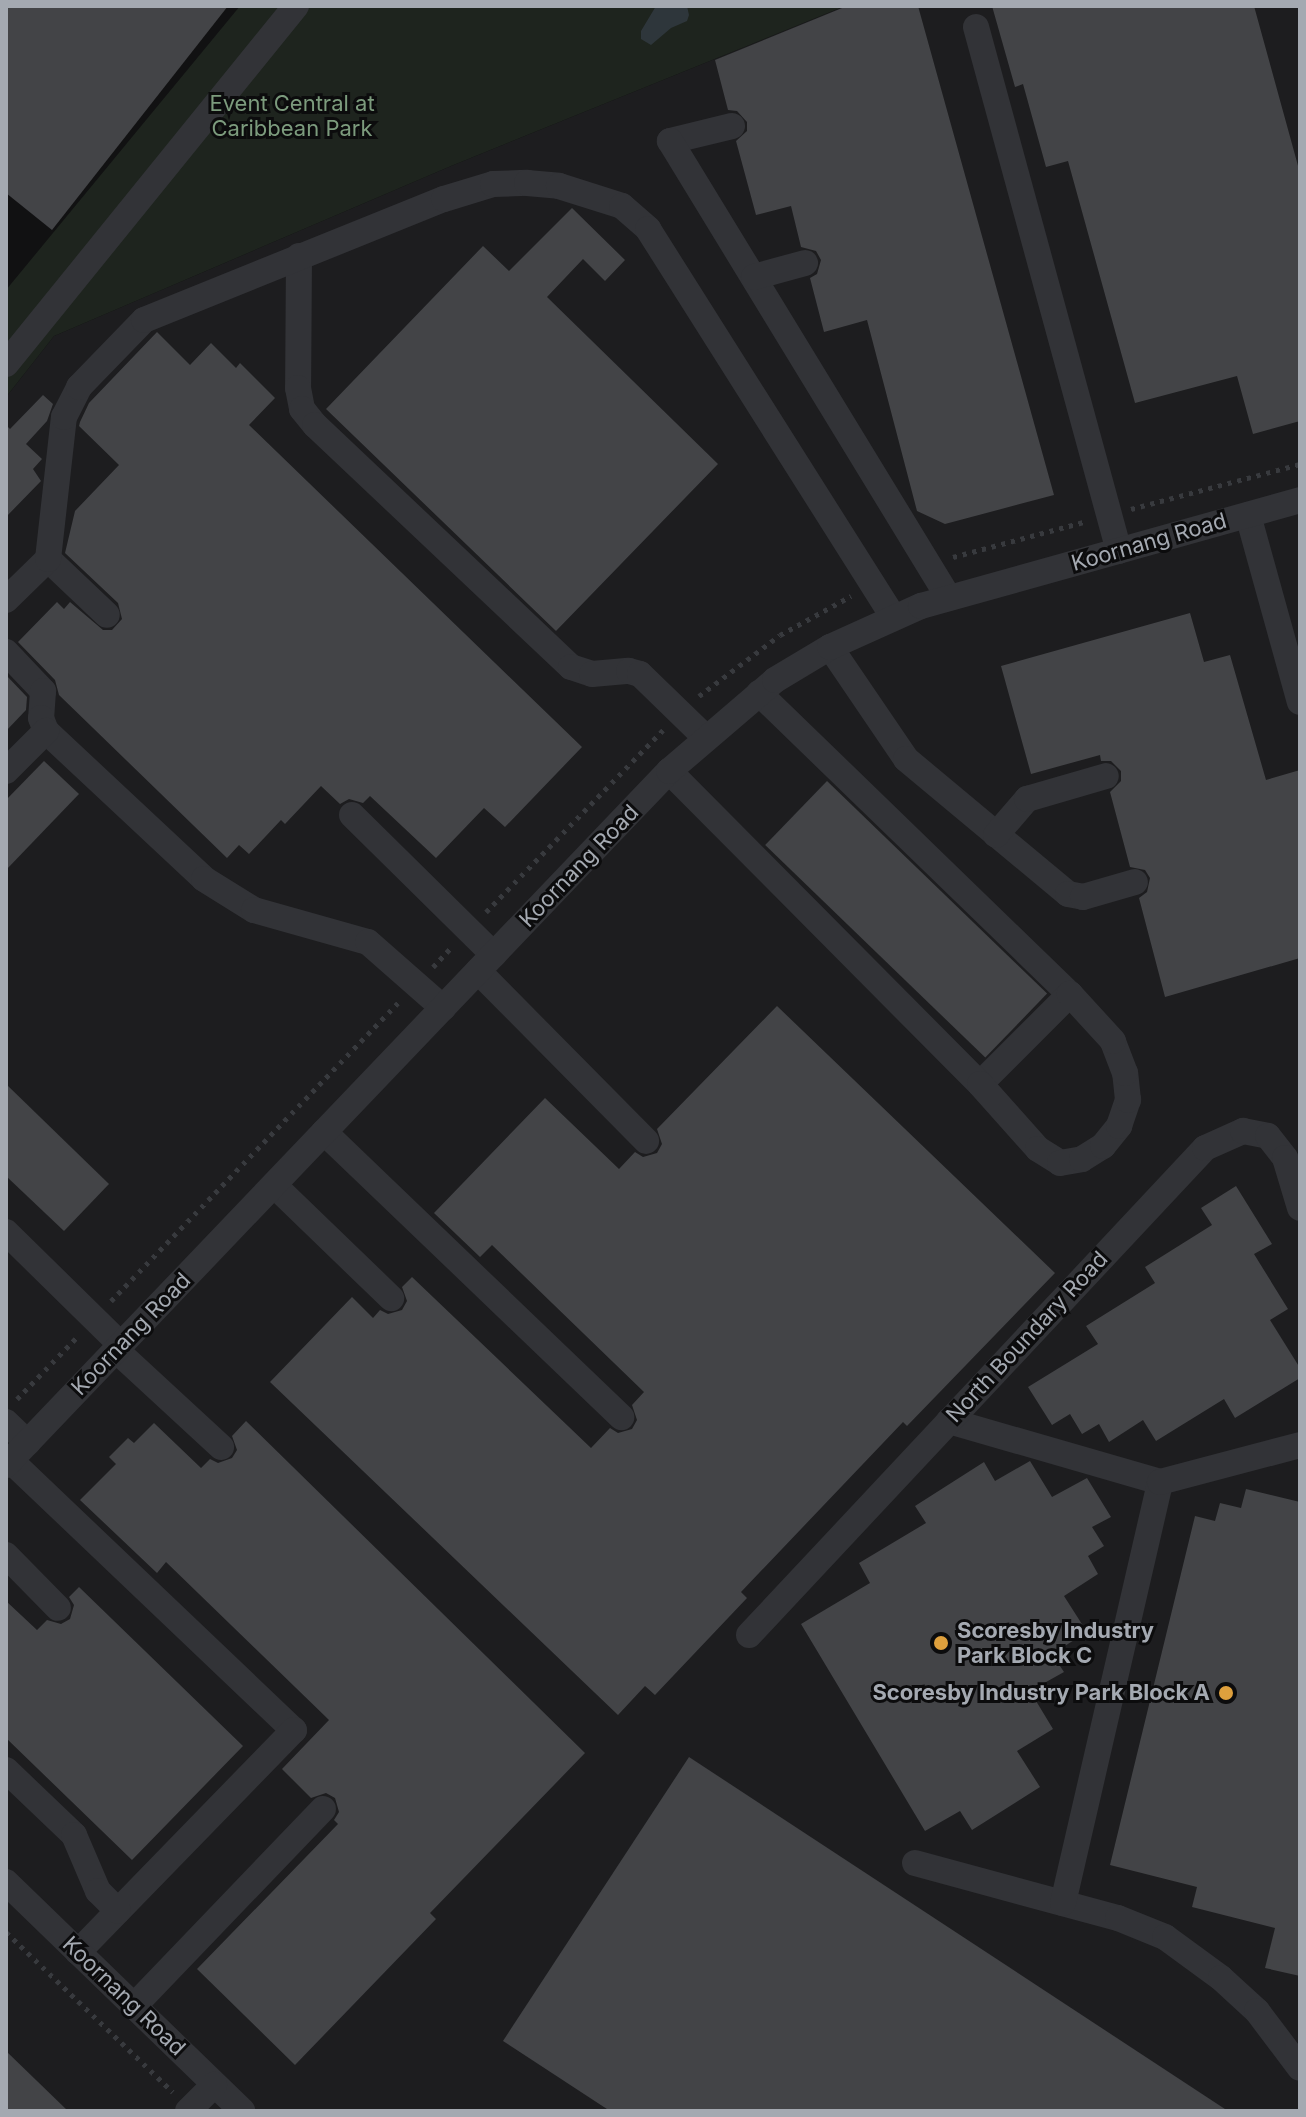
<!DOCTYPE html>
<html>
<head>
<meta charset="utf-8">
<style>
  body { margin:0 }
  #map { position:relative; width:1306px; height:2117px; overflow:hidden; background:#111112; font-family:Inter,sans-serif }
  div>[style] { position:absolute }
  .built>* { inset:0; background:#1d1d1f }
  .green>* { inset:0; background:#1e241e }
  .water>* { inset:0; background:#2e363b }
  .building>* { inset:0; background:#434447; transform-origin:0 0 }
  .path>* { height:5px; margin-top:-2.5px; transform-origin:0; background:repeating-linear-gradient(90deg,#383a3e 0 4px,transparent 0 10px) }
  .minor>* { height:26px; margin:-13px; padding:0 13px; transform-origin:13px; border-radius:13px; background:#323337 }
  .dots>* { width:22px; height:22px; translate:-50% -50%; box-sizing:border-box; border:4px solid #0c0c0d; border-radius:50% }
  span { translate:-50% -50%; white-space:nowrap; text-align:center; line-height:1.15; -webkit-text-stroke:6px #0c0c0d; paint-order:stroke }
  .park-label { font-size:22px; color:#7c9b7d }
  .street-label { font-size:22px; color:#a4a9b1 }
  .poi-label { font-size:22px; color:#a4a9b1; font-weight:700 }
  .left { translate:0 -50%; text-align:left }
  .right { translate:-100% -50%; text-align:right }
  .frame { position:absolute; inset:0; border:8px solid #a4a9b1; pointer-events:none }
</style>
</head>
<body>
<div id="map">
  <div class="built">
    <i style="clip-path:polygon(845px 6px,1300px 6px,1300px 2111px,6px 2111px,6px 397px,54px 336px,451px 166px)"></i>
  </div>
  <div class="green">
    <i style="clip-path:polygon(240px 6px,845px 6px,451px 166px,54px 336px,6px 397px,6px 290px)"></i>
  </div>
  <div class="water">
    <i style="clip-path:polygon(656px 6px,687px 6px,689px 15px,687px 21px,671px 28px,651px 45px,641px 39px,641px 31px)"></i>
  </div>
  <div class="building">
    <i style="clip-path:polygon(6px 6px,228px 6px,52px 230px,6px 193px)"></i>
    <i style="clip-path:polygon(847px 6px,918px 6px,1054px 495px,945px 524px,917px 511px,867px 320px,824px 332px,810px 278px,817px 274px,821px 260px,816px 251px,801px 247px,791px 206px,756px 215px,736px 141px,747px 131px,747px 122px,737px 111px,728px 110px,715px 60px)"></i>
    <i style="clip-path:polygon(992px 6px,1254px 6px,1300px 173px,1300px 421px,1253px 434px,1237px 376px,1135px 403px,1068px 161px,1046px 167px,1023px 84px,1015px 87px)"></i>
    <i style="clip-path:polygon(572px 208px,625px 260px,605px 281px,583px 259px,547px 297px,718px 464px,556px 631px,326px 409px,483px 246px,509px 271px)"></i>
    <i style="clip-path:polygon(157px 332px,190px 365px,211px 343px,236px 368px,240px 363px,275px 398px,249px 425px,582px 747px,505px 827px,484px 808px,436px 858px,370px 796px,363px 803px,349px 799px,340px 804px,321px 786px,285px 824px,281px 820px,249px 854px,239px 845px,227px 858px,59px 695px,55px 680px,18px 642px,57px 602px,64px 609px,70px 602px,103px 630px,112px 630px,122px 619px,118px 603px,65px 553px,75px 511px,119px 465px,79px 426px,80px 422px,89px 403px)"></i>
    <i style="clip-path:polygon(43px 395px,53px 404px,47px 421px,26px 444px,42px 459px,33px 469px,41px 481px,6px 517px,6px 425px,10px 429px)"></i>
    <i style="clip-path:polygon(1190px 613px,1204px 662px,1230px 655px,1266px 780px,1300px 770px,1300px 958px,1165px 997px,1139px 898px,1147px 892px,1150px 878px,1145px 870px,1130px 867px,1110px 792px,1121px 781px,1121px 771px,1111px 761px,1101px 761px,1100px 755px,1031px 774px,1001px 666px)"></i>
    <i style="clip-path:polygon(6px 675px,27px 697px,26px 710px,6px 731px)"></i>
    <i style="clip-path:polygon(44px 761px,79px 794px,6px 870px,6px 800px)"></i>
    <i style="left:827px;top:781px;width:306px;height:89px;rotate:44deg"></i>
    <i style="clip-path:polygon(777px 1006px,1055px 1273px,907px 1426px,903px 1422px,741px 1592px,747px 1598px,655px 1695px,645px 1686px,618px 1715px,270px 1382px,352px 1297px,373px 1318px,380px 1310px,388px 1314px,402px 1310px,407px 1301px,402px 1287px,412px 1277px,591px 1448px,610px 1428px,618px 1433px,632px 1429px,637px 1420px,632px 1405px,644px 1392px,492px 1245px,480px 1257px,434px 1213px,545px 1098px,619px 1169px,635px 1152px,643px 1157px,657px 1153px,662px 1144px,657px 1129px)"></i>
    <i style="clip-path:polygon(6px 1084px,109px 1184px,64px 1231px,6px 1176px)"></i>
    <i style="clip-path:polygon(1236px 1186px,1272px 1244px,1254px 1254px,1288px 1309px,1270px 1320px,1300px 1368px,1300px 1378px,1235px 1418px,1224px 1399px,1156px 1441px,1143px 1420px,1109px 1442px,1099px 1424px,1082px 1434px,1070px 1414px,1052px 1425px,1028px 1387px,1098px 1344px,1086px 1326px,1155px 1283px,1145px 1267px,1212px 1225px,1201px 1208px)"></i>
    <i style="clip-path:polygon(246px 1421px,585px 1753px,430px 1913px,436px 1919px,295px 2065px,197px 1969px,338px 1824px,334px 1820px,339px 1812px,335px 1798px,326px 1793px,311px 1798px,282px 1769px,329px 1720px,166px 1562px,157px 1573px,80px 1500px,116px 1464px,109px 1457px,128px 1438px,134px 1443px,154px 1423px,201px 1468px,210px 1459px,218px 1463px,232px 1458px,237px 1450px,232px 1436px)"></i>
    <i style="clip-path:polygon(1030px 1461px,1052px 1497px,1087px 1478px,1111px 1517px,1092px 1527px,1104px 1546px,1088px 1556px,1098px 1574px,1064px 1596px,1087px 1632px,1052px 1654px,1064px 1672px,1030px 1691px,1053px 1729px,1017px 1751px,1040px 1787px,972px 1830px,960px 1811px,925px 1831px,801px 1624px,870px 1583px,859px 1563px,926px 1523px,915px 1506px,984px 1462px,995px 1481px)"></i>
    <i style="clip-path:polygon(1246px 1489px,1300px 1502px,1300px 1976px,1265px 1968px,1275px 1928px,1192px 1907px,1197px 1887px,1110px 1865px,1195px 1516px,1215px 1521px,1220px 1503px,1241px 1508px)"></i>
    <i style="clip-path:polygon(79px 1587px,243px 1746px,132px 1860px,6px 1738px,6px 1601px,37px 1630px,47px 1620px,61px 1624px,70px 1619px,74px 1605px,69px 1597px)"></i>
    <i style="clip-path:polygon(689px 1757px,1228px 2111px,610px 2111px,503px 2041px)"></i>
    <i style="clip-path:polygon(6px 2051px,68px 2111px,6px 2111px)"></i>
  </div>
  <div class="path">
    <i style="left:1131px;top:509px;width:175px;rotate:-14.9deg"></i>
    <i style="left:953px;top:557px;width:139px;rotate:-15deg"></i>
    <i style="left:699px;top:696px;width:101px;rotate:-37deg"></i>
    <i style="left:780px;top:635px;width:81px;rotate:-28.8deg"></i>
    <i style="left:486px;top:912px;width:254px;rotate:-45.8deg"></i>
    <i style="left:433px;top:967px;width:26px;rotate:-47deg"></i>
    <i style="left:111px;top:1301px;width:414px;rotate:-46.1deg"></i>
    <i style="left:17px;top:1399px;width:86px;rotate:-45.9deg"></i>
    <i style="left:6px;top:1932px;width:231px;rotate:43.8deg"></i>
  </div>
  <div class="minor">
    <i style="left:976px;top:27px;width:543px;rotate:74.74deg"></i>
    <i style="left:732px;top:126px;width:64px;rotate:166.4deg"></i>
    <i style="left:670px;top:141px;width:535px;rotate:58.6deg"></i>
    <i style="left:299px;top:256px;width:132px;rotate:90.4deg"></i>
    <i style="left:298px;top:388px;width:21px;rotate:79deg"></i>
    <i style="left:302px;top:409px;width:21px;rotate:51deg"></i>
    <i style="left:315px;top:425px;width:352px;rotate:43.4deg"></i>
    <i style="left:571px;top:667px;width:22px;rotate:18deg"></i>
    <i style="left:592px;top:674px;width:37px;rotate:-5deg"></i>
    <i style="left:629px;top:671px;width:11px;rotate:15deg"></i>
    <i style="left:640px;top:674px;width:91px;rotate:44.1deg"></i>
    <i style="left:754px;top:277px;width:53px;rotate:-15.4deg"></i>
    <i style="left:6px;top:364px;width:461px;rotate:-51deg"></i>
    <i style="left:1248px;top:515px;width:194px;rotate:74.5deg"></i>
    <i style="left:48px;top:559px;width:81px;rotate:43.5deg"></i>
    <i style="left:6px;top:600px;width:59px;rotate:-44.3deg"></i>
    <i style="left:48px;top:559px;width:143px;rotate:-83.6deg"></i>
    <i style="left:64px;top:417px;width:34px;rotate:-63deg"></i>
    <i style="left:79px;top:387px;width:93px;rotate:-45.9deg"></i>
    <i style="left:144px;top:320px;width:323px;rotate:-22deg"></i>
    <i style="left:444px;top:199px;width:51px;rotate:-17deg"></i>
    <i style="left:493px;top:184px;width:34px;rotate:-2deg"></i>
    <i style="left:527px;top:183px;width:32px;rotate:5deg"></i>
    <i style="left:559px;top:186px;width:66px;rotate:17.6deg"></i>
    <i style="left:622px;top:206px;width:35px;rotate:41deg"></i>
    <i style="left:648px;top:229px;width:459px;rotate:57.7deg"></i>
    <i style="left:830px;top:647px;width:135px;rotate:55.8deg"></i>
    <i style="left:906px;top:759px;width:211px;rotate:39.8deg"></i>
    <i style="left:1068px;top:894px;width:15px;rotate:11deg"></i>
    <i style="left:1083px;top:897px;width:54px;rotate:-16.1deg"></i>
    <i style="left:6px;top:652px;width:54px;rotate:46.5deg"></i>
    <i style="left:43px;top:691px;width:27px;rotate:94deg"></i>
    <i style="left:41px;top:718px;width:14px;rotate:69deg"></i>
    <i style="left:46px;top:731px;width:216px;rotate:43.1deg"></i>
    <i style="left:204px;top:879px;width:59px;rotate:31.8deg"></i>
    <i style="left:254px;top:910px;width:118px;rotate:15.7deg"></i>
    <i style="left:368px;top:942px;width:100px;rotate:41.3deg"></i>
    <i style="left:759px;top:693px;width:433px;rotate:44.1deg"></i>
    <i style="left:1070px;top:994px;width:127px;rotate:135deg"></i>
    <i style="left:6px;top:771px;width:57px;rotate:-45deg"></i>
    <i style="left:669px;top:771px;width:441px;rotate:45.2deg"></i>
    <i style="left:980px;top:1084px;width:87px;rotate:48.3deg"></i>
    <i style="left:1038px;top:1149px;width:26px;rotate:32deg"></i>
    <i style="left:1060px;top:1163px;width:22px;rotate:-10deg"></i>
    <i style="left:1082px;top:1159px;width:25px;rotate:-32deg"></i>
    <i style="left:1103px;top:1146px;width:26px;rotate:-51deg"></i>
    <i style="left:1119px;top:1126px;width:28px;rotate:-71deg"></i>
    <i style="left:1128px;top:1100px;width:27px;rotate:-96deg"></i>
    <i style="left:1125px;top:1073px;width:34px;rotate:-111deg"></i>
    <i style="left:1113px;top:1041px;width:64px;rotate:-132.5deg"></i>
    <i style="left:352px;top:815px;width:199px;rotate:44.6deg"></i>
    <i style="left:996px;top:835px;width:48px;rotate:-49.3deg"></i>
    <i style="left:1027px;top:799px;width:82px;rotate:-16.2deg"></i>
    <i style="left:478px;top:971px;width:239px;rotate:45.3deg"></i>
    <i style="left:324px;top:1132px;width:412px;rotate:43.8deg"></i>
    <i style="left:274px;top:1185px;width:163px;rotate:44deg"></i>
    <i style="left:6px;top:1232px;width:161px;rotate:44.5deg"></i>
    <i style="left:116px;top:1350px;width:143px;rotate:42.7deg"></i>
    <i style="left:949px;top:1421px;width:220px;rotate:16.1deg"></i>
    <i style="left:6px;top:1422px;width:30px;rotate:44deg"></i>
    <i style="left:10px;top:1460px;width:392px;rotate:43.6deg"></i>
    <i style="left:294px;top:1730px;width:310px;rotate:134.2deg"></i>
    <i style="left:6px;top:1465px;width:960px;rotate:-46.31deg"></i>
    <i style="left:669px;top:771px;width:140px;rotate:-40.6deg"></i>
    <i style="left:775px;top:680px;width:64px;rotate:-31deg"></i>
    <i style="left:830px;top:647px;width:100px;rotate:-24.3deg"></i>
    <i style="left:921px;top:606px;width:394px;rotate:-15.6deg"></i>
    <i style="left:6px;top:1555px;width:74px;rotate:45.5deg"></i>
    <i style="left:749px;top:1635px;width:667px;rotate:-46.88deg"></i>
    <i style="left:1205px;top:1148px;width:42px;rotate:-24.1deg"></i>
    <i style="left:1243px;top:1131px;width:25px;rotate:11deg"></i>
    <i style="left:1268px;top:1136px;width:28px;rotate:52deg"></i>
    <i style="left:1285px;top:1158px;width:52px;rotate:73.3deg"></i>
    <i style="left:6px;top:1770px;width:94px;rotate:43.7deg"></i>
    <i style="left:74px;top:1835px;width:61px;rotate:66.8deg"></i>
    <i style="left:98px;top:1891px;width:28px;rotate:45deg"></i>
    <i style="left:915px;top:1863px;width:210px;rotate:15.2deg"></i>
    <i style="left:1118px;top:1918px;width:51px;rotate:22deg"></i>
    <i style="left:1165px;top:1937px;width:69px;rotate:36.2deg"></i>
    <i style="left:1221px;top:1978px;width:49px;rotate:42.5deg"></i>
    <i style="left:1257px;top:2011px;width:71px;rotate:53deg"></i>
    <i style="left:6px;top:1882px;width:329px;rotate:44.1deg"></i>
    <i style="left:1063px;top:1903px;width:432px;rotate:-77deg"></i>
    <i style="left:1160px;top:1482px;width:145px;rotate:-14.8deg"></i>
    <i style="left:134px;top:2006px;width:273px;rotate:-46.2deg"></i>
    <i style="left:188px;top:2111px;width:37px;rotate:-45deg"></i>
  </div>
  <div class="dots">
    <i style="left:941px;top:1643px;background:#dea03d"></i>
    <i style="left:1226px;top:1693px;background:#dea03d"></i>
  </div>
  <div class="park-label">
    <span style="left:292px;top:116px">Event Central at<br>Caribbean Park</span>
  </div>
  <div class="street-label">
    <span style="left:1149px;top:542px;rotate:-16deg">Koornang Road</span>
    <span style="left:579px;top:866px;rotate:-46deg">Koornang Road</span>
    <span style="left:131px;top:1334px;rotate:-46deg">Koornang Road</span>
    <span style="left:1027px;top:1337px;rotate:-47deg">North Boundary Road</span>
    <span style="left:124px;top:1996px;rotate:44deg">Koornang Road</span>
  </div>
  <div class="poi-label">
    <span class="left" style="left:957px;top:1643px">Scoresby Industry<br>Park Block C</span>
    <span class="right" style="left:1210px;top:1693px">Scoresby Industry Park Block A</span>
  </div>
  <div class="frame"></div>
</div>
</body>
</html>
